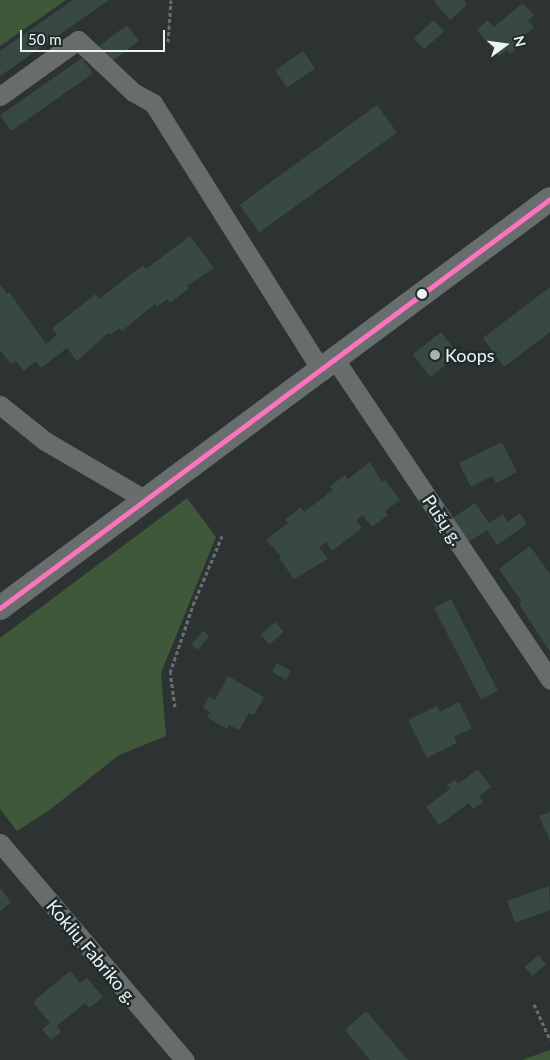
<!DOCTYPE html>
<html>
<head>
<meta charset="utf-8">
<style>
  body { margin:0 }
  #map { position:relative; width:550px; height:1060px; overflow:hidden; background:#2d3333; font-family:Lato,sans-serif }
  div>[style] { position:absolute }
  .green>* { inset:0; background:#3f583a }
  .building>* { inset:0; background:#384944; transform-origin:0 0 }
  .path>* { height:3px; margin-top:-1.5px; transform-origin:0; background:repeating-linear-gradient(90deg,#6a6e6e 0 4px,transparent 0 6.5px) }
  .minor>* { height:19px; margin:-9.5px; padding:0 9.5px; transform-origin:9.5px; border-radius:9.5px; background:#696c6c }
  .major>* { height:24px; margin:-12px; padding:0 12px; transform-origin:12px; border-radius:12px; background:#686d6d }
  .bus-1>* { height:5px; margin:-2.5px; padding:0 2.5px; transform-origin:2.5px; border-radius:2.5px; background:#fc73be }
  .dots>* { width:14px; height:14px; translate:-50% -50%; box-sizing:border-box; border:2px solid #202c2b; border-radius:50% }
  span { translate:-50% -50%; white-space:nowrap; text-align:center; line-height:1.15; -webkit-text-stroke:5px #202c2b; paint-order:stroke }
  .poi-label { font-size:18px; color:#edf5f4 }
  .left { translate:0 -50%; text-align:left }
  .street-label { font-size:18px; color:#edf5f4 }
  .north { position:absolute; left:480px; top:20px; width:50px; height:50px; -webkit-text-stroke:4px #202c2b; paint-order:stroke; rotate:76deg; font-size:14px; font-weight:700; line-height:20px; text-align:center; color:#edf5f4 }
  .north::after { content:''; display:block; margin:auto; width:18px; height:22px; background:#edf5f4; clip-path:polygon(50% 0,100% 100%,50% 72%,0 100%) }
  .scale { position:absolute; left:20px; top:30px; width:145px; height:22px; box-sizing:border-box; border:2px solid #edf5f4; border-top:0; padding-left:6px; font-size:15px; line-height:18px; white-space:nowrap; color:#edf5f4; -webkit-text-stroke:4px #202c2b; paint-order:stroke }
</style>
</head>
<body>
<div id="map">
  <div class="green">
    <i style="clip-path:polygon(0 0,66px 0,0 46px)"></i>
    <i style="clip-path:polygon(187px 498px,216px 537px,161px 673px,166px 736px,119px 755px,51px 809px,17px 831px,0 809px,0 638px)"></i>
    <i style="clip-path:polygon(550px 1050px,550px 1060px,522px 1060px)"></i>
  </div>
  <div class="building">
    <i style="clip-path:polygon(73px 0,109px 0,0 76px,0 51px)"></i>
    <i style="clip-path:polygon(433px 0,464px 0,467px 5px,450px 20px)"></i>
    <i style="clip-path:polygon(523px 3px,534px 15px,528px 21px,534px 27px,516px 42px,520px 46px,510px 54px,507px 50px,499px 56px,477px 30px,488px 20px,494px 27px)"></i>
    <i style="left:434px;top:20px;width:15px;height:27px;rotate:48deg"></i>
    <i style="left:127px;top:25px;width:20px;height:35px;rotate:53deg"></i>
    <i style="left:303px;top:51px;width:21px;height:34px;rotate:55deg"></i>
    <i style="left:82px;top:58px;width:19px;height:100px;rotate:55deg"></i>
    <i style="left:377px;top:105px;width:34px;height:170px;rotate:54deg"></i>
    <i style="clip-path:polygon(190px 236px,214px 268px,187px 286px,189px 288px,170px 303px,167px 299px,157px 307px,155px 304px,122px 331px,120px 328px,110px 335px,108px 333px,77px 361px,67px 348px,41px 368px,36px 361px,24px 371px,16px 361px,11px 364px,0 350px,0 284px,7px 294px,9px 292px,46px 344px,57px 335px,52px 328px,96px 294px,99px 299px,143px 265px,146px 269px)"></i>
    <i style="clip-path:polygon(550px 287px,550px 332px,504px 367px,483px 338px)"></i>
    <i style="left:441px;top:332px;width:29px;height:36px;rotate:52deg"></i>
    <i style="clip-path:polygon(502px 442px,517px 472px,496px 483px,492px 476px,471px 487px,459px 463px)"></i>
    <i style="clip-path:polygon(370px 462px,382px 482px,385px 480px,400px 500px,385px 511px,388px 515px,372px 527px,363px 515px,356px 520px,362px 528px,332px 551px,326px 542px,319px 547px,328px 559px,294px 579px,279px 558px,281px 556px,266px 540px,288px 523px,285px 520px,301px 507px,304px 512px,333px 490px,330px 486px,345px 475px,348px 479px)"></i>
    <i style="clip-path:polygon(475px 503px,489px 523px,503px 514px,507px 522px,520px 513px,527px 524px,497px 545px,487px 530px,467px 543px,451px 519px)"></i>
    <i style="clip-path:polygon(530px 546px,550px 574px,550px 652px,519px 604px,522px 602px,499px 569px)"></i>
    <i style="left:451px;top:599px;width:103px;height:19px;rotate:63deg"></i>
    <i style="left:275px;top:622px;width:13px;height:19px;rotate:48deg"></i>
    <i style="left:203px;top:631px;width:8px;height:18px;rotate:40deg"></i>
    <i style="left:277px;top:663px;width:16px;height:10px;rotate:30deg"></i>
    <i style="clip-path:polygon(228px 676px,264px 697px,254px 715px,249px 713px,239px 730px,229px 725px,227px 729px,207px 717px,210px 712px,203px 708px,209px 696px,215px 700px)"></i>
    <i style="clip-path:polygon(459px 702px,472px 728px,454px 737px,457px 743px,427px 758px,408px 720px,437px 706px,440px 712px)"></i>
    <i style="clip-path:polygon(478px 769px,491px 787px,479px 796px,483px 802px,473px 809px,469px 803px,439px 825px,426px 807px,450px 789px,447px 785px,455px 780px,458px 784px)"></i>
    <i style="clip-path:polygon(550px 812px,550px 841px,539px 816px)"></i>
    <i style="clip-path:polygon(549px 886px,550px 910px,515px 923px,507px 901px)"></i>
    <i style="clip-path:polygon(0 888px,11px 902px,0 911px)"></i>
    <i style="left:538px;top:955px;width:12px;height:18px;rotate:48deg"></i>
    <i style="clip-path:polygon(70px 971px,80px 983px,87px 978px,103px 997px,89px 1008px,85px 1003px,57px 1026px,61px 1032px,51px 1040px,42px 1029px,50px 1023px,33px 1002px)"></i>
    <i style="clip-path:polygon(366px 1011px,408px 1060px,370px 1060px,345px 1030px)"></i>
  </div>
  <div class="path">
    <i style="left:168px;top:42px;width:42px;rotate:-85.9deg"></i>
    <i style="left:175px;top:707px;width:34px;rotate:-98deg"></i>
    <i style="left:170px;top:673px;width:72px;rotate:-71.3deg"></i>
    <i style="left:193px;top:605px;width:75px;rotate:-67.2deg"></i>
    <i style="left:534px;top:1004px;width:39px;rotate:66deg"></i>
  </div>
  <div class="minor">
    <i style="left:0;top:96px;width:96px;rotate:-35.7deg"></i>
    <i style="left:78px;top:40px;width:76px;rotate:43.4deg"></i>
    <i style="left:133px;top:92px;width:23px;rotate:29deg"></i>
    <i style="left:153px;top:103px;width:317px;rotate:57.8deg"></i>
    <i style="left:336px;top:361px;width:384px;rotate:56.1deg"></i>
    <i style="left:0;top:405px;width:58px;rotate:38.7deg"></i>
    <i style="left:45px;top:441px;width:117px;rotate:30.3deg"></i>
    <i style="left:0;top:843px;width:285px;rotate:49.6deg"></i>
  </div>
  <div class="major">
    <i style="left:0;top:608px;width:685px;rotate:-36.64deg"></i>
  </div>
  <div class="bus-1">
    <i style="left:0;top:608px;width:685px;rotate:-36.64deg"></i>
  </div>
  <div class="dots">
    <i style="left:422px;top:294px;background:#edf5f4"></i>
    <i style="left:435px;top:355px;background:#aab1b0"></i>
  </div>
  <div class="poi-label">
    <span class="left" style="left:445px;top:355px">Koops</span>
  </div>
  <div class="street-label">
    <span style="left:443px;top:520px;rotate:56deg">Pušų g.</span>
    <span style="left:92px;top:952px;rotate:50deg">Koklių Fabriko g.</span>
  </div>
  <div class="north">N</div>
  <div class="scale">50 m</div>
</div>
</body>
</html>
